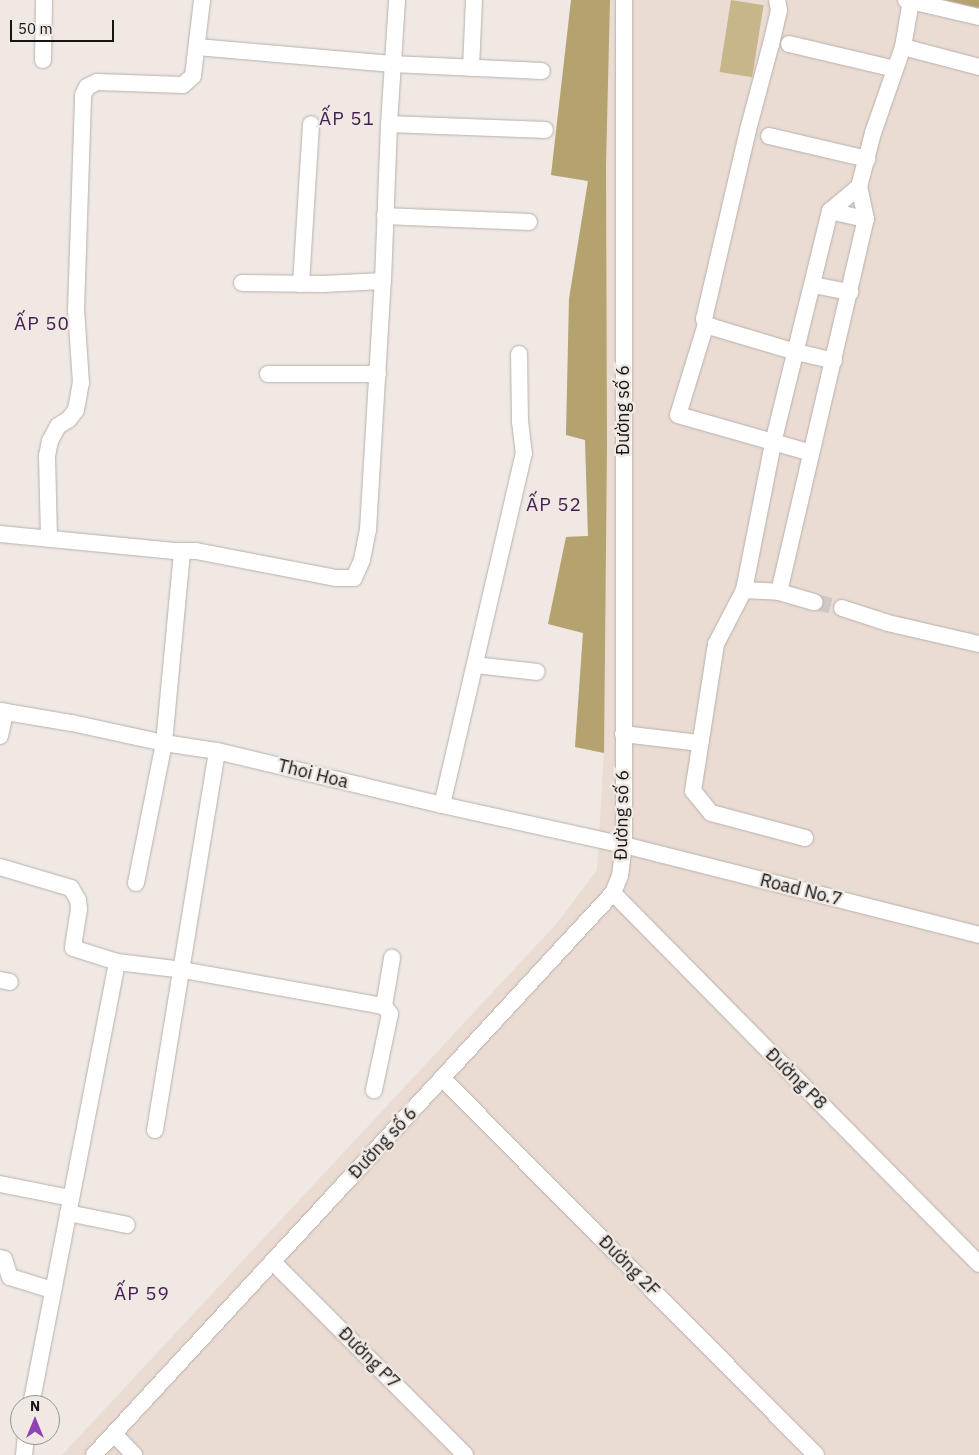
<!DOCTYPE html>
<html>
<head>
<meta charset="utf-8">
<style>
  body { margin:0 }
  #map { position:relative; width:979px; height:1455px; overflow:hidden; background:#efe8e3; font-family:"IBM Plex Sans",sans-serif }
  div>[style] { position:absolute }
  .built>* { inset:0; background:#eadcd3 }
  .green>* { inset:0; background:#c6b689; transform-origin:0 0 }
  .forest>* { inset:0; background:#b4a26f }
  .minor-tunnel>* { height:16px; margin-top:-8px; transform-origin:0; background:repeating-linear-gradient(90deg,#cfc8c4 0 16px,transparent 0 24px) }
  .roads { filter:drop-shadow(0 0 1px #b7b0ac) drop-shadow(0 0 1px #b7b0ac) }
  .minor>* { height:16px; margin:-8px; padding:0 8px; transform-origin:8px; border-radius:8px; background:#fff }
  span { translate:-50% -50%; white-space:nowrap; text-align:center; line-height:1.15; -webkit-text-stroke:5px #efe8e3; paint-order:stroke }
  .street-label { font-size:18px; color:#171513 }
  .neighbourhood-label { font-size:19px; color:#431d53; letter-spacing:1px }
  .north { position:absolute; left:10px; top:1395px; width:50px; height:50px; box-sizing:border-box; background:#efe8e3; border:1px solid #999490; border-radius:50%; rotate:0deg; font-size:14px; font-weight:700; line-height:20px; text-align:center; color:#171513 }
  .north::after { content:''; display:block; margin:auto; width:18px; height:22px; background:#9142b2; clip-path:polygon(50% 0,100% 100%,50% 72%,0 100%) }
  .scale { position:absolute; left:10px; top:20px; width:104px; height:22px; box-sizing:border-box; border:2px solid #171513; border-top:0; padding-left:6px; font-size:15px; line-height:18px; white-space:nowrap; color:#171513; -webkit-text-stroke:4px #efe8e3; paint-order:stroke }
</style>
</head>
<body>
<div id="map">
  <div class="built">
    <i style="clip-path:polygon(571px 0,979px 0,979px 1455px,62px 1455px,557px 923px,597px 870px,604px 753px,575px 747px,583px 633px,548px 624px,566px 537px,588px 536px,585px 440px,566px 435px,569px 298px,588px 181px,551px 175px)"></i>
  </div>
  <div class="green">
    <i style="left:731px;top:0;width:33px;height:73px;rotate:9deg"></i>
  </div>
  <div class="forest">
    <i style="clip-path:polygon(571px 0,610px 0,606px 165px,607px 446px,604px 753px,575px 747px,583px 633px,548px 624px,566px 537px,588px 536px,585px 440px,566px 435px,569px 299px,588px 181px,551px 175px)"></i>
    <i style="clip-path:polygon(945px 0,979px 0,979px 8px)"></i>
  </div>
  <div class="minor-tunnel">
    <i style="left:815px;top:602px;width:28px;rotate:13deg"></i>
  </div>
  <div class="roads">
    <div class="minor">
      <i style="left:777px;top:0;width:10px;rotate:79deg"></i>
      <i style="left:779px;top:10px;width:35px;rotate:103deg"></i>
      <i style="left:771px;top:44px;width:89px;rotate:105deg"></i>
      <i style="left:748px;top:130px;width:194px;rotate:103.1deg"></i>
      <i style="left:704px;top:319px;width:5px;rotate:68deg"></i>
      <i style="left:706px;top:324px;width:7px;rotate:27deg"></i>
      <i style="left:712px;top:327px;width:88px;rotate:16.6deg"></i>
      <i style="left:796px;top:352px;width:39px;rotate:13deg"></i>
      <i style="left:906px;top:0;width:75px;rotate:13.1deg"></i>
      <i style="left:789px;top:44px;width:109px;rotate:13.3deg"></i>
      <i style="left:197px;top:47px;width:196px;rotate:5deg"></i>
      <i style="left:392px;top:64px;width:150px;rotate:2.7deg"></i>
      <i style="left:903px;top:47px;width:79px;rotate:14.7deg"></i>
      <i style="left:43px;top:60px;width:60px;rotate:-89deg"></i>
      <i style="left:471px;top:68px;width:68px;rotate:-87.5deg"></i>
      <i style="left:389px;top:124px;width:156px;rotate:2.2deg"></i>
      <i style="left:769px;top:136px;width:101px;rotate:13.2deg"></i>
      <i style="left:830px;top:211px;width:37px;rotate:13deg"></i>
      <i style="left:385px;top:216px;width:144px;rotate:2.4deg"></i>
      <i style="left:242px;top:283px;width:81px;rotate:0.7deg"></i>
      <i style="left:323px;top:284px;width:60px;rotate:-2.9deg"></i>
      <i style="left:301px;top:284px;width:160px;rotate:-86.4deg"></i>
      <i style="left:813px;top:285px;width:38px;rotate:11deg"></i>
      <i style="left:706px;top:324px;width:95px;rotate:107.1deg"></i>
      <i style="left:678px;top:415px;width:138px;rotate:15.9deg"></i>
      <i style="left:268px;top:374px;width:110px"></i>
      <i style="left:0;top:534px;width:175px;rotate:5.6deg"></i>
      <i style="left:174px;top:551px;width:22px"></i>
      <i style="left:196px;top:551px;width:143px;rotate:10.9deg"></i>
      <i style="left:336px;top:578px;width:18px"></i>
      <i style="left:354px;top:578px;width:20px;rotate:-66deg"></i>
      <i style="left:362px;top:560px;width:31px;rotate:-79deg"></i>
      <i style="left:368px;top:530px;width:249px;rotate:-86.6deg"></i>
      <i style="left:383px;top:281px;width:157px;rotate:-87.8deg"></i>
      <i style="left:389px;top:124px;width:124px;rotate:-86.3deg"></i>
      <i style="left:49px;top:538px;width:82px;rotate:-91.4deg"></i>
      <i style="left:47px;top:456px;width:15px;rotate:-79deg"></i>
      <i style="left:50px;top:441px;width:17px;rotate:-62deg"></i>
      <i style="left:58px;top:426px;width:13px;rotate:-32deg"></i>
      <i style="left:69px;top:419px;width:11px;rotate:-52deg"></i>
      <i style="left:76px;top:410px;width:27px;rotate:-80deg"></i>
      <i style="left:81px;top:383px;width:73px;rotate:-93.9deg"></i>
      <i style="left:76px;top:310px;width:215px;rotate:-88.1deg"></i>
      <i style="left:83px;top:95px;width:9px;rotate:-63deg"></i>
      <i style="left:87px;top:87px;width:11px;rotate:-27deg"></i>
      <i style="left:97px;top:82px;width:86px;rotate:2deg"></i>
      <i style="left:183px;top:85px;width:13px;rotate:-42deg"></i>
      <i style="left:193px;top:76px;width:77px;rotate:-83.2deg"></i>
      <i style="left:744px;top:590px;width:35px;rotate:3deg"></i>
      <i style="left:779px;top:592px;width:37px;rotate:16deg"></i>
      <i style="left:779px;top:592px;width:383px;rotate:-76.9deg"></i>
      <i style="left:866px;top:219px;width:33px;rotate:-102deg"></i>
      <i style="left:859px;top:187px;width:56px;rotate:-75.5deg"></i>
      <i style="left:873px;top:133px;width:91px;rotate:-70.8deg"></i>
      <i style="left:903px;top:47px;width:47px;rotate:-80.1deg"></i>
      <i style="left:842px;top:608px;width:48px;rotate:18.1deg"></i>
      <i style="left:888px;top:623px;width:93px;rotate:13deg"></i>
      <i style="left:475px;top:665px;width:62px;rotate:6.4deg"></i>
      <i style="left:0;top:711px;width:73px;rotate:9.5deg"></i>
      <i style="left:72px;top:723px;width:94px;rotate:12.3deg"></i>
      <i style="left:164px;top:743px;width:54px;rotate:8.6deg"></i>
      <i style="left:217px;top:751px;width:231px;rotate:13.5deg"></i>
      <i style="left:442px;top:805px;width:186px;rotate:12.4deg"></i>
      <i style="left:624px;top:845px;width:366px;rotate:14.2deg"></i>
      <i style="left:623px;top:734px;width:78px;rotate:6.7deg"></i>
      <i style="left:0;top:736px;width:25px;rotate:-78deg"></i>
      <i style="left:442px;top:805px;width:360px;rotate:-76.9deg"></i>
      <i style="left:524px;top:454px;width:32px;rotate:-97deg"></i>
      <i style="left:520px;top:422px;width:68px;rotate:-90.8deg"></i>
      <i style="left:805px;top:838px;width:97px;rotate:-165.1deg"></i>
      <i style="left:711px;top:813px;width:28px;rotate:-129deg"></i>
      <i style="left:693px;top:791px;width:149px;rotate:-81.1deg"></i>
      <i style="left:716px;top:644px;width:61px;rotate:-62.6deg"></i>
      <i style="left:744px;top:590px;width:150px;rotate:-78.8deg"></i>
      <i style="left:773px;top:443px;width:239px;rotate:-76.2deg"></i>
      <i style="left:830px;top:211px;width:38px;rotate:-40deg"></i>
      <i style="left:0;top:867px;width:74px;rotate:16.5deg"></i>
      <i style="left:71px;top:888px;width:14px;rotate:60deg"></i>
      <i style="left:78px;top:900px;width:9px;rotate:84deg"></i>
      <i style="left:79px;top:909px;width:39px;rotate:99deg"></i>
      <i style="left:73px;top:948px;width:46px;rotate:17.7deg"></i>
      <i style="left:136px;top:883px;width:143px;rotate:-78.7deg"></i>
      <i style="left:164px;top:743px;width:193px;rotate:-84.6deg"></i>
      <i style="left:613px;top:893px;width:521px;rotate:45.39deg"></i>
      <i style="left:0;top:980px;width:10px;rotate:11deg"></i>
      <i style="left:384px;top:1006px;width:49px;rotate:-80.5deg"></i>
      <i style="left:442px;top:1078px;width:531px;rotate:45.23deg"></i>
      <i style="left:155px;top:1130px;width:384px;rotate:-80.7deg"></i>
      <i style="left:0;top:1184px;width:72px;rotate:11.2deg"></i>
      <i style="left:68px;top:1213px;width:60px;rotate:11.5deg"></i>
      <i style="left:0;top:1258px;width:4px;rotate:14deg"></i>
      <i style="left:4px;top:1259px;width:19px;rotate:72deg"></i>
      <i style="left:10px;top:1277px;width:44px;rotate:17.2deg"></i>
      <i style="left:273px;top:1262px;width:272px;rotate:45.1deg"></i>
      <i style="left:31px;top:1405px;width:451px;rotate:-79deg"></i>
      <i style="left:117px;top:962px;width:66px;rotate:6.9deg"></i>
      <i style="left:183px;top:970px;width:204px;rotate:10.2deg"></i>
      <i style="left:384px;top:1006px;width:10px;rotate:53deg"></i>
      <i style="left:390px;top:1014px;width:78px;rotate:101.9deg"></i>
      <i style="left:114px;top:1434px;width:29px;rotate:46deg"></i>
      <i style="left:24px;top:1455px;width:20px;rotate:-84deg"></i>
      <i style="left:94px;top:1455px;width:765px;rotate:-47.28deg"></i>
      <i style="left:613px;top:893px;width:18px;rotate:-68deg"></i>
      <i style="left:620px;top:876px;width:31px;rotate:-83deg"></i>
      <i style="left:624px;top:845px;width:845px;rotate:-90deg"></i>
    </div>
  </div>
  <div class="street-label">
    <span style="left:623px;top:410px;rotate:-90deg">Đường số 6</span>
    <span style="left:313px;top:774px;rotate:14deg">Thoi Hoa</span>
    <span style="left:622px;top:815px;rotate:-89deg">Đường số 6</span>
    <span style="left:801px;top:890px;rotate:14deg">Road No.7</span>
    <span style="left:796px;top:1079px;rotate:45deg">Đường P8</span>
    <span style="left:383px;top:1143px;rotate:-47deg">Đường số 6</span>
    <span style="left:629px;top:1266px;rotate:45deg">Đường 2F</span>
    <span style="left:369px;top:1358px;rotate:45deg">Đường P7</span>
  </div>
  <div class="neighbourhood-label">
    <span style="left:347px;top:119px">ẤP 51</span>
    <span style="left:42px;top:324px">ẤP 50</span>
    <span style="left:554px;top:505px">ẤP 52</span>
    <span style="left:142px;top:1294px">ẤP 59</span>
  </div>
  <div class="north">N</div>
  <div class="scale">50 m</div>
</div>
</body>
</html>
